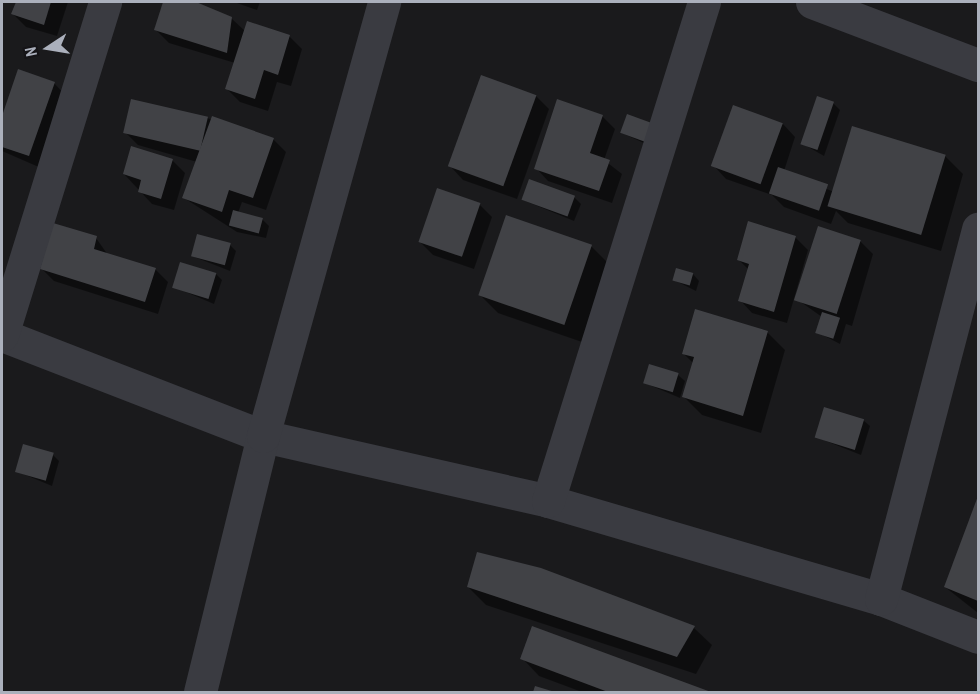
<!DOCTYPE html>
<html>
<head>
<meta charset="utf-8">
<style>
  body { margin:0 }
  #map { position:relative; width:980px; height:694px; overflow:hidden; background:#1a1a1c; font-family:"Archivo Narrow",sans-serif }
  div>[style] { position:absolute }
  .shadow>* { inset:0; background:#0007 }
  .building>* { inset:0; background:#414246; transform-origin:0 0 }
  .street>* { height:33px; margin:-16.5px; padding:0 16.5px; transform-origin:16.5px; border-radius:16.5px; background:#3a3b41 }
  span { translate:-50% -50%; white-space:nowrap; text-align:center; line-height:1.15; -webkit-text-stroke:4.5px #151417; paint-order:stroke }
  .frame { position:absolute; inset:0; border:3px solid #abb0bc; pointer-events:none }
  .north { position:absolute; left:18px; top:18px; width:60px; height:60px; -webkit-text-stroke:4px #151417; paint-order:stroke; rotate:258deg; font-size:16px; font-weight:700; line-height:24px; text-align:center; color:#abb0bc }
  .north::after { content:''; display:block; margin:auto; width:21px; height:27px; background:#abb0bc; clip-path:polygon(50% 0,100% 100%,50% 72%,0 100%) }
</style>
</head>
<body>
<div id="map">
  <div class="shadow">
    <i style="clip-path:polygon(17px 2px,68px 2px,57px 36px,26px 27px,13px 14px)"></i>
    <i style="clip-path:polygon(165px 2px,192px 2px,231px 18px,245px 31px,289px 36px,302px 49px,291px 86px,277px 82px,268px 111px,240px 102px,227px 89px,235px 63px,169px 43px,156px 30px)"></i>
    <i style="clip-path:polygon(234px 2px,260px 2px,257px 10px)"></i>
    <i style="clip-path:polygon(18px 71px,54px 83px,66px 96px,41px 168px,2px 151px,2px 120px)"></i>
    <i style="clip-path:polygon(536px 96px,549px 109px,517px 199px,463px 180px,451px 167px)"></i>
    <i style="clip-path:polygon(833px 103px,840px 110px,824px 156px,803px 144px)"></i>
    <i style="clip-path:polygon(602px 116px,615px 129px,604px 160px,622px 174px,612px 203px,548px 181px,536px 168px)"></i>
    <i style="clip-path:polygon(628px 116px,659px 150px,622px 133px)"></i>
    <i style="clip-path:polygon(207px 118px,273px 139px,286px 152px,266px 210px,242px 202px,238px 213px,262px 219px,269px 226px,266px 238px,237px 232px,184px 198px,197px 162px,138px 145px,125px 132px)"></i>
    <i style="clip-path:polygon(783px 124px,795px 137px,784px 171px,834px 192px,945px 156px,963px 174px,941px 251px,848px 223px,836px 211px,831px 224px,784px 207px,772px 195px,726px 179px,714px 166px)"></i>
    <i style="clip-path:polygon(172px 160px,185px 173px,174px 210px,152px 204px,124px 174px)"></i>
    <i style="clip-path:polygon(574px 197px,581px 204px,574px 221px,523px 200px)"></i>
    <i style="clip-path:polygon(479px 204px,492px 217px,474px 269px,433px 255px,420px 242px)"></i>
    <i style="clip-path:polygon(795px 237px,808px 250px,787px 323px,752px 313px,740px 300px,748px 269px,738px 259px)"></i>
    <i style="clip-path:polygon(96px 238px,108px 255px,155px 269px,168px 282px,158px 314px,54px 281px,41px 268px)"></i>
    <i style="clip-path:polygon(860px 241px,873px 254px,852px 326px,846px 324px,840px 344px,817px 332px,822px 317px,798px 300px)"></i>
    <i style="clip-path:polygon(230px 245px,236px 251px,230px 271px,192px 256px)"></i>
    <i style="clip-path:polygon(591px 246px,609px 264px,582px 342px,498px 313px,480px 295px)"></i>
    <i style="clip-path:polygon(216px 274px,222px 280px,214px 304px,174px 287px)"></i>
    <i style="clip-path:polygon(693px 274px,699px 281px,696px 291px,674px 280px)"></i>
    <i style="clip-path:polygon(767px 332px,785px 350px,761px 433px,702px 415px,684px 397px,694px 364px,684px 354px)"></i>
    <i style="clip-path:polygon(678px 375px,685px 381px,680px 398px,645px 383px)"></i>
    <i style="clip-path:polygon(863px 420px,870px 426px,861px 455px,816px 437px)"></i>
    <i style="clip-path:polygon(53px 455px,59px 461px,52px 486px,16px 471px)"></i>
    <i style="clip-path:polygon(978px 499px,978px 613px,945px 587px)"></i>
    <i style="clip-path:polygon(540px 569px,694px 628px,712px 645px,696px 674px,486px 605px,468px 587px)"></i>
    <i style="clip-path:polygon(532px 628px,707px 692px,582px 692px,539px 676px,522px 658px)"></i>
  </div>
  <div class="building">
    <i style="clip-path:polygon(16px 2px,51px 2px,44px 25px,11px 14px)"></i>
    <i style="clip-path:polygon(163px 2px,196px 2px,232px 17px,227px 53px,154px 30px)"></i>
    <i style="clip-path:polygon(247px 21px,290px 35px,278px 75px,264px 70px,255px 99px,225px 89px)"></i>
    <i style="clip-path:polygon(18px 69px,55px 82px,29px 156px,2px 147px,2px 116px)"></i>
    <i style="left:481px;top:75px;width:59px;height:97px;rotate:20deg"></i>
    <i style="left:817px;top:96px;width:18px;height:51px;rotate:19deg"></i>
    <i style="left:131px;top:99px;width:79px;height:35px;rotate:13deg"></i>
    <i style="clip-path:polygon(557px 99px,603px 115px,590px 153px,610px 160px,599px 191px,534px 169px)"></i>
    <i style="left:733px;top:105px;width:53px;height:65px;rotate:20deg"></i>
    <i style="left:627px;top:114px;width:35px;height:20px;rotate:20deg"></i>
    <i style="clip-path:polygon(212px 116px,274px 138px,253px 198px,229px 190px,222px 212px,182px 198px)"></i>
    <i style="left:852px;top:126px;width:98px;height:84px;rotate:17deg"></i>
    <i style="clip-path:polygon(131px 146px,173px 159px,161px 199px,138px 192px,141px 180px,123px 174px)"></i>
    <i style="left:778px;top:167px;width:53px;height:28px;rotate:19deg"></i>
    <i style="left:529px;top:179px;width:49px;height:22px;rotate:20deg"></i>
    <i style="left:437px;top:188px;width:46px;height:57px;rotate:19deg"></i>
    <i style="left:233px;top:210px;width:31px;height:16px;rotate:15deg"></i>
    <i style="left:506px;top:215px;width:91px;height:85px;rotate:19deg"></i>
    <i style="clip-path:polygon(748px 221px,796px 236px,774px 312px,738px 301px,749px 264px,737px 260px)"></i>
    <i style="clip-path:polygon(53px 223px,97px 236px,94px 249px,156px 268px,145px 302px,40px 269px)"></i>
    <i style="left:818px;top:226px;width:45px;height:78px;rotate:18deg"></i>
    <i style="left:197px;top:234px;width:35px;height:23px;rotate:15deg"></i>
    <i style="left:180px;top:262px;width:38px;height:27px;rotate:17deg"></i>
    <i style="left:676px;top:268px;width:18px;height:13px;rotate:16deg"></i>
    <i style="clip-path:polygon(695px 309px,768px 331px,743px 416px,682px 397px,694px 357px,682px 354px)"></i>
    <i style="left:822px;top:312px;width:19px;height:22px;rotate:18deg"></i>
    <i style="left:649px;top:364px;width:31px;height:20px;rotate:17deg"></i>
    <i style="left:824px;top:407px;width:42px;height:32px;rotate:17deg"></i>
    <i style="left:23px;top:444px;width:32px;height:29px;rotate:16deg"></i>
    <i style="clip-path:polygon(978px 496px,978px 601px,944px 587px)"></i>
    <i style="clip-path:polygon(477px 552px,541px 568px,695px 626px,677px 657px,467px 587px)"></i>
    <i style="clip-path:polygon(532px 626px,711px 692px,608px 692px,520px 659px)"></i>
    <i style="clip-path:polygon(535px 686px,555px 692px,533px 692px)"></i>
  </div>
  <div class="street">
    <i style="left:812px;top:2px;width:178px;rotate:20.8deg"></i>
    <i style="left:2px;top:335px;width:280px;rotate:21.2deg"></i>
    <i style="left:263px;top:436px;width:292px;rotate:12.8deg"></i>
    <i style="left:548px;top:501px;width:347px;rotate:16.4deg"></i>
    <i style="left:881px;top:599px;width:104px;rotate:21.4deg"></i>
    <i style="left:2px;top:335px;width:349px;rotate:-72.8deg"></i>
    <i style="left:548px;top:501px;width:523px;rotate:-72.64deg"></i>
    <i style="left:881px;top:599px;width:383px;rotate:-75.3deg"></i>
    <i style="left:200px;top:692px;width:264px;rotate:-76.2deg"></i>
    <i style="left:263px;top:436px;width:451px;rotate:-74.4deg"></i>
  </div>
  <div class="frame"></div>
  <div class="north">N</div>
</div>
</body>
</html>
